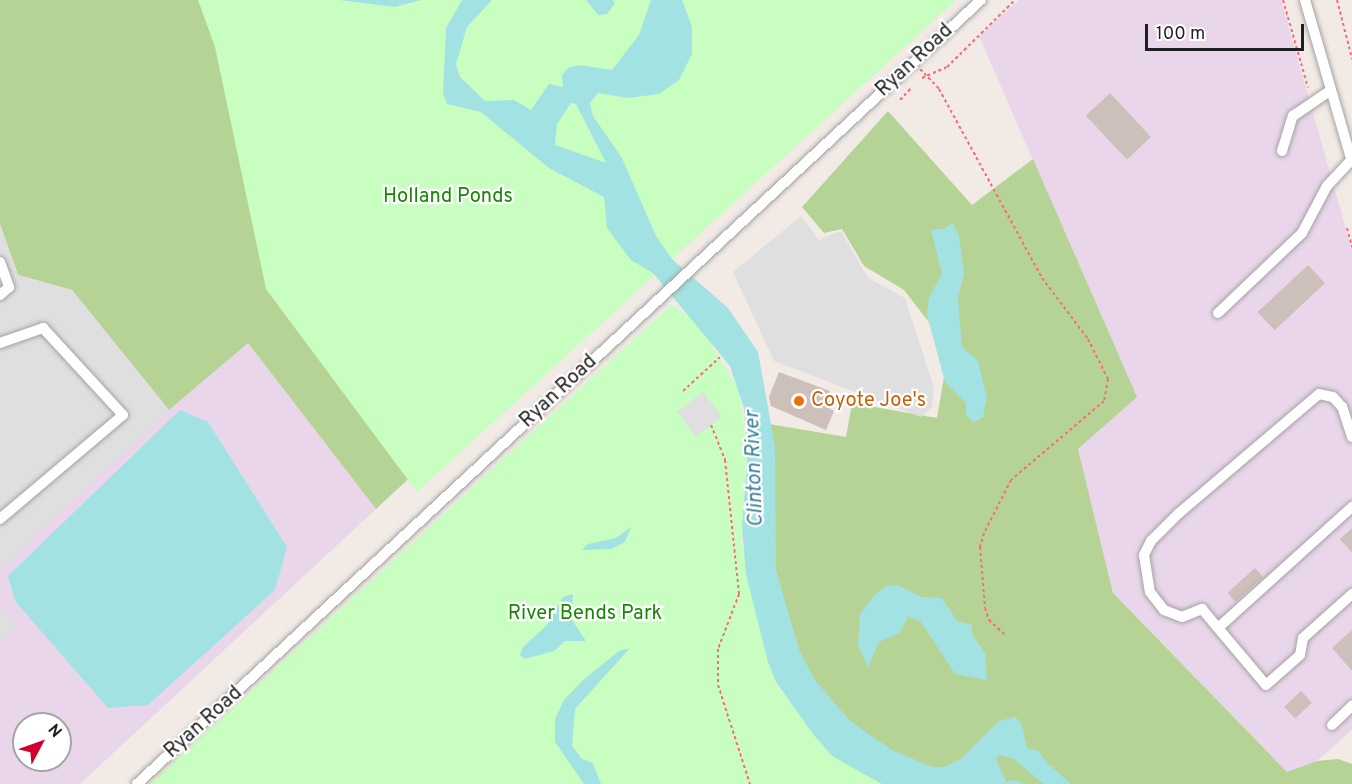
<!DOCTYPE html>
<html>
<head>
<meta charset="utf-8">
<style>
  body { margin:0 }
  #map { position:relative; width:1352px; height:784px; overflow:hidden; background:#f1eae5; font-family:Overpass,sans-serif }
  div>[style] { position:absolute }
  .industrial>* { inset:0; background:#ead6ea }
  .forest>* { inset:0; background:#b6d396 }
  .park>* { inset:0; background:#c8febf }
  .parking>* { inset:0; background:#dfdfdf; transform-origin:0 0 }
  .water>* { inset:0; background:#a2e2e2 }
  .building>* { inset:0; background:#cdbfba; transform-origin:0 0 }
  .path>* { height:2px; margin-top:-1px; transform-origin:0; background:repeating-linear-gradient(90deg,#ff687a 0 3px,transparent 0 6px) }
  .roads { filter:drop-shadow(0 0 2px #a3a3a3) drop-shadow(0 0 2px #a3a3a3) }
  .minor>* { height:10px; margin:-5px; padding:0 5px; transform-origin:5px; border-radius:5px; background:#fff }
  .dots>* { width:16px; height:16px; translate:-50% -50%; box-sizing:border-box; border:3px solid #fff; border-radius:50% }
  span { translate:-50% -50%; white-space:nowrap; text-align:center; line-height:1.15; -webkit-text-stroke:4.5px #fff; paint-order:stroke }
  .street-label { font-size:20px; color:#1f1f1f }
  .park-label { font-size:20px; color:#168802 }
  .food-label { font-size:20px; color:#c56008 }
  .left { translate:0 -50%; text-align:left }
  .water-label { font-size:21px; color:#397d96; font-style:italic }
  .north { position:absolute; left:12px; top:712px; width:60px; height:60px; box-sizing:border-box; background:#fff; border:2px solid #a5a5a5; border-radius:50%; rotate:49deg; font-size:16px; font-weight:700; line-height:24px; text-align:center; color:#1f1f1f }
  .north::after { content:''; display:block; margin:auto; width:21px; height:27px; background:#cf002f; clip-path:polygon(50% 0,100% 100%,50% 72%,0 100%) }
  .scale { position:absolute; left:1145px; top:24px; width:159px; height:27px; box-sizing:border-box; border:3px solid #1f1f1f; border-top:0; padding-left:8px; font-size:18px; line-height:21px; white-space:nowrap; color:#1f1f1f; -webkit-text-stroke:4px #fff; paint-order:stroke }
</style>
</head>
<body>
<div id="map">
  <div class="industrial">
    <i style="clip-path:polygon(1019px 0,1281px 0,1352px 250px,1352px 730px,1295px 780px,1113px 593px,1078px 449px,1136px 397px,979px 36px)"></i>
    <i style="clip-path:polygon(evenodd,0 224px,18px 275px,248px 343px,376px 509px,80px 784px,0 784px,0 224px,24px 724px,60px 724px,60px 760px,24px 760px,24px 724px)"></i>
  </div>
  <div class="forest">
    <i style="clip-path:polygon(0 0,923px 0,376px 509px,248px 343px,169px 410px,72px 290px,18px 275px,0 224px)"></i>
    <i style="clip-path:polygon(888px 111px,972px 205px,1033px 159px,1137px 397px,1078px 449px,1113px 593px,1287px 772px,1317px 761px,1338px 759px,1352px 764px,1352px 784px,969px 784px,886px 765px,800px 693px,761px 571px,758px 422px,846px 437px,852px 403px,937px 418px,949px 348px,904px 290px,864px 266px,842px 229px,824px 233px,802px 207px)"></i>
  </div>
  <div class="park">
    <i style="clip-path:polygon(198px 0,956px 0,417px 492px,266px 289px,215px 47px)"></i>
    <i style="clip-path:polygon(671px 305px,696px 320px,739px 390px,746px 443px,742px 543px,766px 654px,778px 687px,816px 736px,882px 784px,150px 784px)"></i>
  </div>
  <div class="parking">
    <i style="clip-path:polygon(801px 216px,819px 240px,841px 231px,868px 278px,905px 298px,934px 388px,932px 407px,921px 417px,774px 361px,733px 272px)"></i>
    <i style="clip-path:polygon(0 224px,18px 275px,72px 290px,169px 410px,0 568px)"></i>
    <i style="left:703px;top:392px;width:31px;height:33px;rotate:52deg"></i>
    <i style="clip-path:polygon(0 608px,17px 627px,0 643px)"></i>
  </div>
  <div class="water">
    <i style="clip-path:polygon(339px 0,421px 0,395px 7px)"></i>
    <i style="clip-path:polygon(evenodd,462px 0,492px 0,467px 27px,456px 64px,460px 77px,485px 101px,514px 100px,531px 110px,549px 84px,563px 87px,562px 75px,568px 68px,579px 65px,612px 70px,639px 35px,651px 0,682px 0,692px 27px,692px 54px,679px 80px,659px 94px,628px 98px,598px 93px,590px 103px,593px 116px,622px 158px,656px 236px,672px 259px,728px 308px,758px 352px,775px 447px,776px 570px,799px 650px,815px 680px,850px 721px,892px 750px,932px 767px,945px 767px,962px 758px,999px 721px,1015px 717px,1021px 723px,1027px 748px,1039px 751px,1045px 761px,1071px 784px,1044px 784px,1014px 759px,999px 755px,996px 759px,1006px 782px,1014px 780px,1026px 784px,882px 784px,832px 756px,813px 734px,776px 682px,768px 662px,746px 574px,742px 527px,747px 461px,744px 408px,730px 366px,653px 273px,631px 260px,607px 228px,604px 197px,549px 168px,481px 112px,447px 104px,443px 93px,446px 28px,462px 0,571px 103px,576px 104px,606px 163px,555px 145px,557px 124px,571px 103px)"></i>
    <i style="clip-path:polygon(586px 0,612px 0,615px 3px,607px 14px,598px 15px)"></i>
    <i style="clip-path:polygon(953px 223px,959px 236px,964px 273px,958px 299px,962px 347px,978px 361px,987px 397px,983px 417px,973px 423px,966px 414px,966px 403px,945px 382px,927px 315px,929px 298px,942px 273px,931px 230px,944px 229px)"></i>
    <i style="clip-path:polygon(180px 410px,208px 422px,287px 547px,275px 590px,148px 705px,108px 708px,15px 601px,8px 576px)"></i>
    <i style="clip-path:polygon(631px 527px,625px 542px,611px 549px,582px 550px,588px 544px,616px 538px)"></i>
    <i style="clip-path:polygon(898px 585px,921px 597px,942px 598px,957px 621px,972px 625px,972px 634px,985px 653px,987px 680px,955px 674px,921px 622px,908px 616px,900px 633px,879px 642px,868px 667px,858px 646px,860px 614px,875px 595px,886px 586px)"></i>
    <i style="clip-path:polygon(573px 594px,572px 620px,586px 641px,565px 641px,554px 651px,524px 659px,520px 655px,523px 647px,547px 625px,563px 597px)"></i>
    <i style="clip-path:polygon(630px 648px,575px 709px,572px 746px,582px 759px,593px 763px,601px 784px,584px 784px,555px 742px,555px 719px,564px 700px,582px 681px,619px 651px)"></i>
  </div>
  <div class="building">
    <i style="left:1110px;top:93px;width:60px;height:33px;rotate:47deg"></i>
    <i style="left:1308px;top:265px;width:25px;height:69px;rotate:47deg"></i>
    <i style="clip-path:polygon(779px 372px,830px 391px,826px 399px,832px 402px,830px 409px,834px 411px,826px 430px,771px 406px,769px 397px)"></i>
    <i style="clip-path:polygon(1352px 528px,1352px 553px,1340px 539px)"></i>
    <i style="left:1255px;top:568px;width:12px;height:37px;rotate:48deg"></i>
    <i style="clip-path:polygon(1352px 630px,1352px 671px,1332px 648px)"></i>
    <i style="left:1301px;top:691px;width:16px;height:23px;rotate:47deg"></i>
  </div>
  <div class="path">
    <i style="left:1283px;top:0;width:91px;rotate:74.1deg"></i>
    <i style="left:1337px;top:0;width:61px;rotate:75.7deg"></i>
    <i style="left:920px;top:69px;width:28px;rotate:46deg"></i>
    <i style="left:939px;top:89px;width:215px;rotate:61.4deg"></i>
    <i style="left:1042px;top:278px;width:76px;rotate:53deg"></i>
    <i style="left:1088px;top:339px;width:45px;rotate:63.4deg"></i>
    <i style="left:1108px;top:379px;width:22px;rotate:100deg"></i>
    <i style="left:1104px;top:401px;width:122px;rotate:139.7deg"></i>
    <i style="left:1011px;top:480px;width:59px;rotate:117deg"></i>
    <i style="left:984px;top:533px;width:15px;rotate:106deg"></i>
    <i style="left:980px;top:547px;width:61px;rotate:85.3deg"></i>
    <i style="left:985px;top:608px;width:13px;rotate:72deg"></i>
    <i style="left:989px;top:620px;width:21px;rotate:43deg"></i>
    <i style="left:922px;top:78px;width:27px;rotate:-24deg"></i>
    <i style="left:947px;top:67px;width:95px;rotate:-44.6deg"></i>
    <i style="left:900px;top:100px;width:16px;rotate:-47deg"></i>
    <i style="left:1347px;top:228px;width:20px;rotate:75deg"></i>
    <i style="left:683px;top:391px;width:50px;rotate:-42.6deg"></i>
    <i style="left:711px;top:425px;width:38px;rotate:68deg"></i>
    <i style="left:725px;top:460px;width:135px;rotate:84deg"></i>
    <i style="left:739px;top:594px;width:59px;rotate:110.9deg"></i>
    <i style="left:718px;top:649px;width:36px;rotate:90deg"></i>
    <i style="left:718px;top:685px;width:104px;rotate:72.1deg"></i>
  </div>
  <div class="roads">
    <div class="minor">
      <i style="left:1305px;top:0;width:169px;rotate:73.8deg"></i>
      <i style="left:1282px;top:151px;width:37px;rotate:-73deg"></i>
      <i style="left:1293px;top:116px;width:46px;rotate:-34.4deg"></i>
      <i style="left:0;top:262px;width:27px;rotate:70deg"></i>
      <i style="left:9px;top:287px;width:12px;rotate:138deg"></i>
      <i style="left:1218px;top:313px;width:116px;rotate:-43.6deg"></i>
      <i style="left:1302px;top:233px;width:53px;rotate:-62deg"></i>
      <i style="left:1327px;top:186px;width:35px;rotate:-47deg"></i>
      <i style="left:0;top:343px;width:46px;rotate:-19.2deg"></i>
      <i style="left:43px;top:328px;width:118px;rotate:47.4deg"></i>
      <i style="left:123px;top:415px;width:161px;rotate:139.8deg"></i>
      <i style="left:1352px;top:437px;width:32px;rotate:-108deg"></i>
      <i style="left:1342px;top:407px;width:13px;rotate:-132deg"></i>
      <i style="left:1333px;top:397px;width:14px;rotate:-168deg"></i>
      <i style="left:1319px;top:394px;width:184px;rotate:139.6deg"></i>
      <i style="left:1179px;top:513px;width:40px;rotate:135deg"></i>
      <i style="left:1151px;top:541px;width:16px;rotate:117deg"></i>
      <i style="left:1144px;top:555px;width:37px;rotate:81deg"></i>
      <i style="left:1150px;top:592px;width:23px;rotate:52deg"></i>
      <i style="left:1164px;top:610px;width:19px;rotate:21deg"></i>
      <i style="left:1182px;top:617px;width:22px;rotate:-22deg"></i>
      <i style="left:1202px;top:609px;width:99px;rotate:49.9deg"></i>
      <i style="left:1266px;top:685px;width:45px;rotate:-41.4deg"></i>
      <i style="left:1300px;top:655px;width:17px;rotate:-80deg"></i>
      <i style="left:1303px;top:638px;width:66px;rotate:-41.9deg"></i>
      <i style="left:1218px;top:628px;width:181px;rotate:-42.1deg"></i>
      <i style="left:1332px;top:725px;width:28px;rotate:-44deg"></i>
      <i style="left:137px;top:784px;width:1152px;rotate:-42.89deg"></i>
    </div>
  </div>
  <div class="dots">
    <i style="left:799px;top:401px;background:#e8710a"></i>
  </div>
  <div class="street-label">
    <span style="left:915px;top:61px;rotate:-43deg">Ryan Road</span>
    <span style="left:559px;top:392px;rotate:-43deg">Ryan Road</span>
    <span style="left:204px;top:723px;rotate:-42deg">Ryan Road</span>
  </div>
  <div class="park-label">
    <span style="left:448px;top:197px">Holland Ponds</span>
    <span style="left:585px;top:614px">River Bends Park</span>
  </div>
  <div class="food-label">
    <span class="left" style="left:811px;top:401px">Coyote Joe's</span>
  </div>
  <div class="water-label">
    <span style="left:755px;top:469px;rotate:-92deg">Clinton River</span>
  </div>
  <div class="north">N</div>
  <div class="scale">100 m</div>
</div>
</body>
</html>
